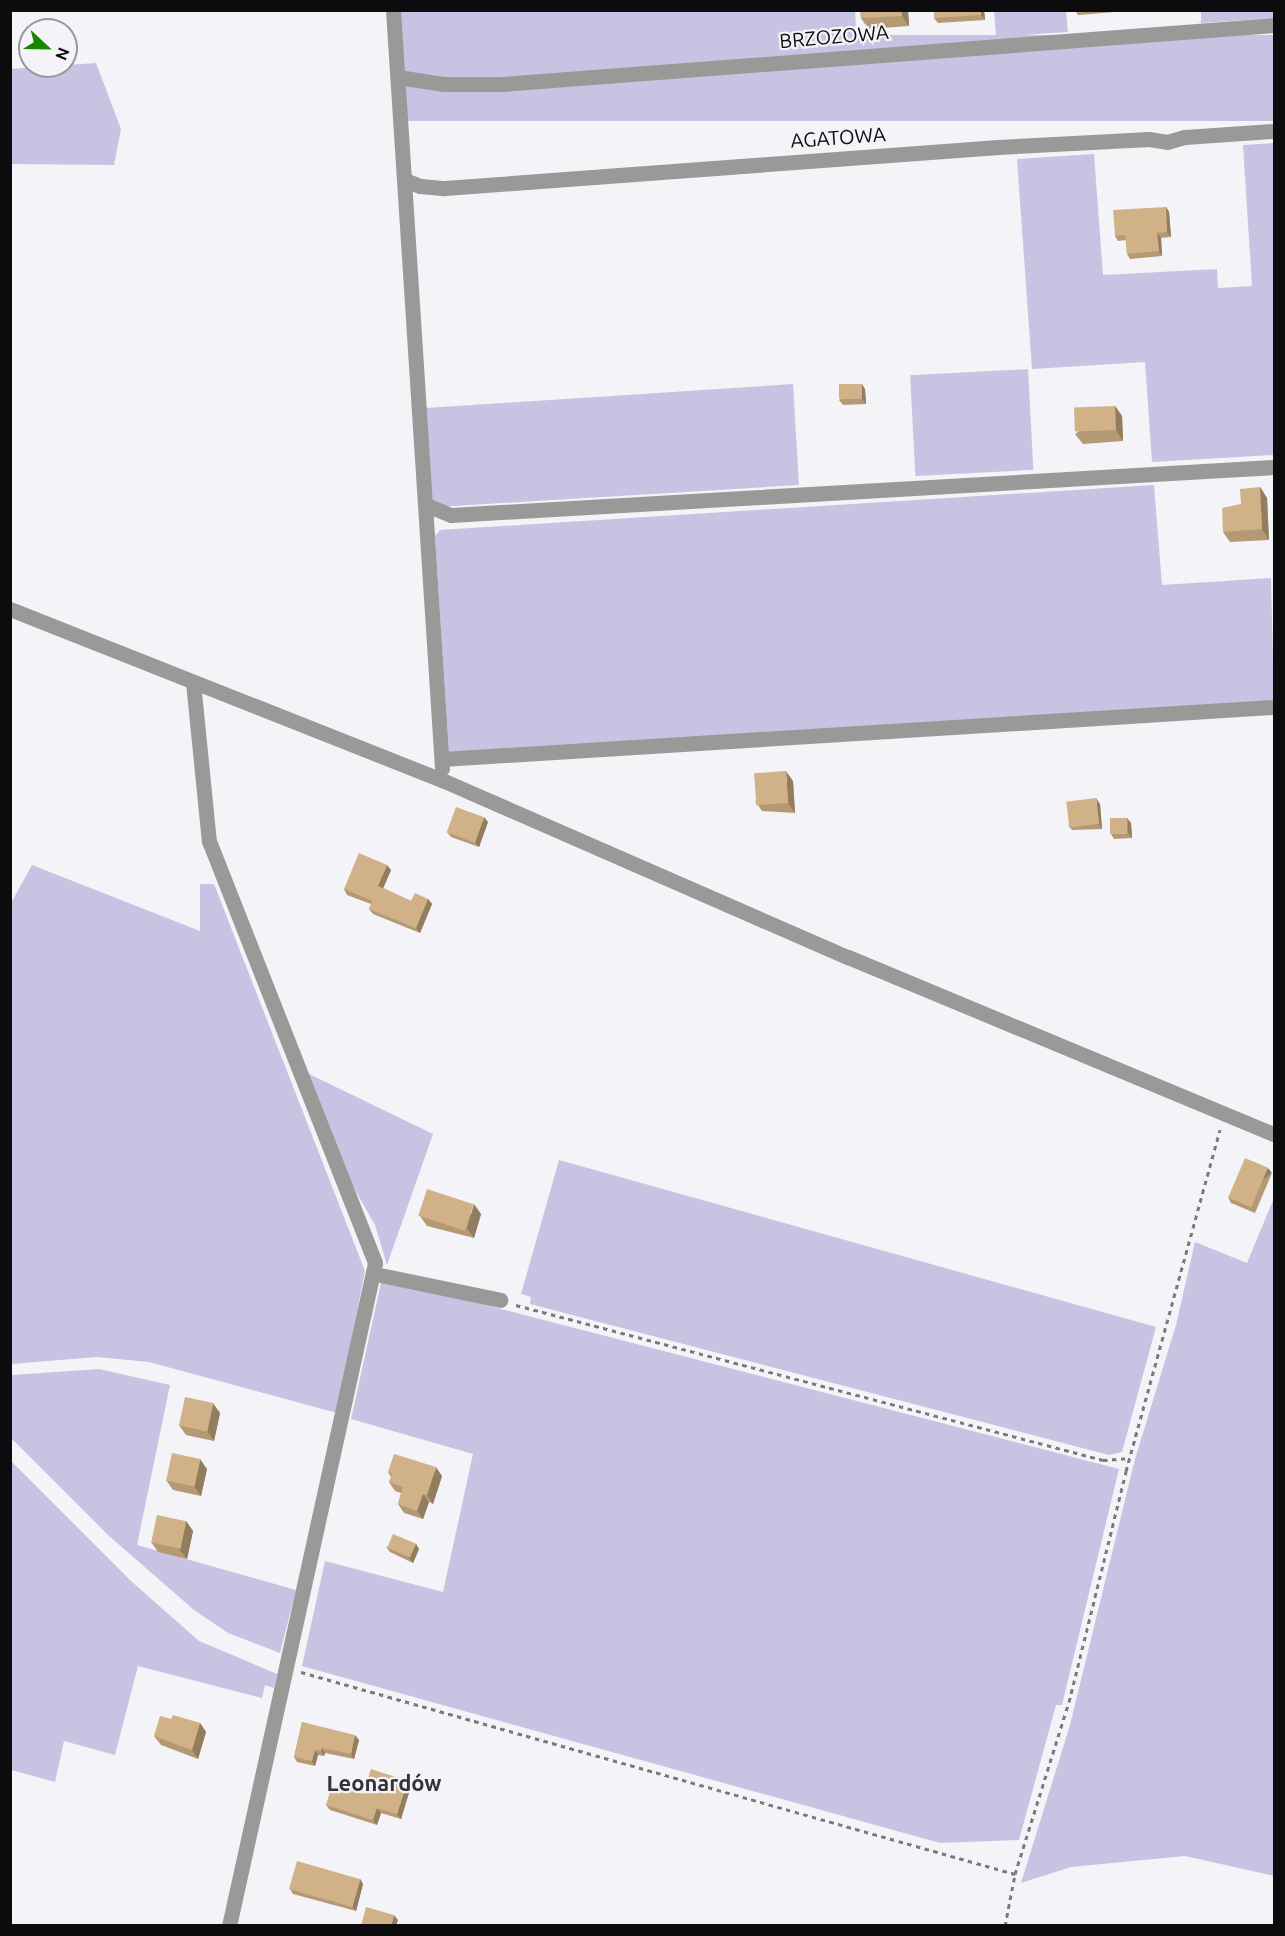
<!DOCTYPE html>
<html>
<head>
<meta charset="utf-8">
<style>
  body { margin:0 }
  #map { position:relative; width:1285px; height:1936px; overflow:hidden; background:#f3f3f8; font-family:Ubuntu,sans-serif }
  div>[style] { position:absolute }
  .green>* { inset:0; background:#c6c4e2; transform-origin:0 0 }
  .path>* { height:3px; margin-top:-1.5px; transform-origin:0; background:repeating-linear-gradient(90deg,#7a7a7d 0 4.5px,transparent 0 9px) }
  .minor>* { height:15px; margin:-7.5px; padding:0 7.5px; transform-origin:7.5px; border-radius:7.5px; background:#9b9898 }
  .wall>* { inset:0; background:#b49975 }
  .shaded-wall>* { inset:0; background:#927d5f; transform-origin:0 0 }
  .building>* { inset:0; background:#d1b288; transform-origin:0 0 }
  span { translate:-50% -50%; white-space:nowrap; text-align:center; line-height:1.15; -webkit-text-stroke:4.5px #f3f3f8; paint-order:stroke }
  .street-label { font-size:20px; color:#0c0c0e }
  .quarter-label { font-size:22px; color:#333337; font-weight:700 }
  .frame { position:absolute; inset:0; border:12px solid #0c0c0e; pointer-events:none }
  .north { position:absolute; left:18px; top:18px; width:60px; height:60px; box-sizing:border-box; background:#f3f3f8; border:2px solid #97979a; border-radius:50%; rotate:112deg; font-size:16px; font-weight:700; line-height:24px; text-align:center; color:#0c0c0e }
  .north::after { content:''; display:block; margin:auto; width:21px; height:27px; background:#178700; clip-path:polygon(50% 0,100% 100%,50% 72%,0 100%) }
</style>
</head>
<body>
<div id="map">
  <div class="green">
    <i style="clip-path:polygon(400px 11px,855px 11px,857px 46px,424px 74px,403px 60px)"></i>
    <i style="clip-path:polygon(994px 11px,1066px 11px,1068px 32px,996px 37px)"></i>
    <i style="clip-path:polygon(1201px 11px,1274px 11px,1274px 18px,1201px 23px)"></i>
    <i style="left:1274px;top:35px;width:86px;height:870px;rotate:90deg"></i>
    <i style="clip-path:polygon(96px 63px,121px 129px,114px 165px,11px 164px,11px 69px)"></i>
    <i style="clip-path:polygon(1274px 143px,1274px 455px,1152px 462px,1145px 362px,1032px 369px,1017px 159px,1094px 154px,1103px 275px,1217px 269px,1218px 288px,1252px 286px,1243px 145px)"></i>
    <i style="left:1028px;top:369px;width:101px;height:118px;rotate:87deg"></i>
    <i style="clip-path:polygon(793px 384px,799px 485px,438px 507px,432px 502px,426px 408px)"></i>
    <i style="clip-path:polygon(1154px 485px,1162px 585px,1271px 578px,1274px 702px,449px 753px,435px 536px,440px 530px)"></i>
    <i style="clip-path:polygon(32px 865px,200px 931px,200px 884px,214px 884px,365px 1271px,337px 1413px,149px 1362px,97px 1357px,11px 1364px,11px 903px)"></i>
    <i style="clip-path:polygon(309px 1074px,433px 1134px,387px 1265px,375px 1225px,351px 1183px)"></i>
    <i style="clip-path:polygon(559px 1160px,1156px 1327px,1122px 1452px,1109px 1455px,530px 1304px,531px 1297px,521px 1294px)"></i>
    <i style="clip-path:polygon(1274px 1198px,1274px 1876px,1185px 1856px,1071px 1867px,1021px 1883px,1070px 1725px,1135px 1459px,1176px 1325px,1195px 1242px,1247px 1263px)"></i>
    <i style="clip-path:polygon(381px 1283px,474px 1302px,1119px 1469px,1062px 1705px,1056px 1705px,1019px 1840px,940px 1843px,302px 1666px,325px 1561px,443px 1592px,473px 1454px,351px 1419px)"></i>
    <i style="clip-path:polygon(99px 1369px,170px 1385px,137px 1545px,296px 1590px,280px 1653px,228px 1633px,194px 1610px,108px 1535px,11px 1438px,11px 1375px)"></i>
    <i style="clip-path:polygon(10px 1460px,131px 1581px,199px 1641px,277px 1674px,274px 1688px,265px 1685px,262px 1698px,138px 1666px,115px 1755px,64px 1741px,55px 1782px,11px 1770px)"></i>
  </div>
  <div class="path">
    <i style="left:516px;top:1305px;width:607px;rotate:14.79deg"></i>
    <i style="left:1103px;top:1460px;width:27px;rotate:-4deg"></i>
    <i style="left:301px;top:1672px;width:742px;rotate:15.8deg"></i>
    <i style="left:1005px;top:1926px;width:53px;rotate:-79.1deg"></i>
    <i style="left:1015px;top:1874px;width:180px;rotate:-72.6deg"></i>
    <i style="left:1069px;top:1702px;width:238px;rotate:-76.1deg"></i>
    <i style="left:1126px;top:1471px;width:354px;rotate:-74.6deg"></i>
  </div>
  <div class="minor">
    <i style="left:393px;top:10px;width:760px;rotate:86.3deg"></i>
    <i style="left:398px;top:77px;width:47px;rotate:8.7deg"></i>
    <i style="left:444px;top:84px;width:58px"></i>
    <i style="left:502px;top:84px;width:774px;rotate:-4.37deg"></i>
    <i style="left:405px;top:180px;width:16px;rotate:22deg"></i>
    <i style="left:420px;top:186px;width:25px;rotate:5deg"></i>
    <i style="left:445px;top:188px;width:555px;rotate:-4.24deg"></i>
    <i style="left:998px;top:147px;width:151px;rotate:-3deg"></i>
    <i style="left:1149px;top:139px;width:18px;rotate:9deg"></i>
    <i style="left:1167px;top:142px;width:19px;rotate:-16deg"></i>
    <i style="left:1185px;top:137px;width:89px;rotate:-3.9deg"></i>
    <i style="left:426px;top:505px;width:27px;rotate:22deg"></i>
    <i style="left:451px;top:515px;width:824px;rotate:-3.34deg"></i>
    <i style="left:10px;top:609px;width:465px;rotate:21.6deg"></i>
    <i style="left:442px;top:780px;width:443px;rotate:23.6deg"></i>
    <i style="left:848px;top:957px;width:461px;rotate:22.6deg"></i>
    <i style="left:193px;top:682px;width:160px;rotate:84.3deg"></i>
    <i style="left:209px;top:841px;width:453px;rotate:68.5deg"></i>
    <i style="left:375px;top:1263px;width:679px;rotate:102.42deg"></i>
    <i style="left:442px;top:759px;width:834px;rotate:-3.58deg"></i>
    <i style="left:375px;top:1274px;width:128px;rotate:11.7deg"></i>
  </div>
  <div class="wall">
    <i style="clip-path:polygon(860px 10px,908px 10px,909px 26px,868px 29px,861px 18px)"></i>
    <i style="clip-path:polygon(984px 10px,985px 20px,938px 23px,934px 18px)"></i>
    <i style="clip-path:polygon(1075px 10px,1140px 10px,1078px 15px)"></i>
    <i style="clip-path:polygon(1166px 207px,1169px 212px,1171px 237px,1161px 238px,1162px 256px,1130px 259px,1127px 254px,1126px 240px,1118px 241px,1115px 236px)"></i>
    <i style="clip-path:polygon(865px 389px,866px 404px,843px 405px,839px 400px)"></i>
    <i style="clip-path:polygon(1115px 406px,1122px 416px,1123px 441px,1083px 444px,1075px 434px)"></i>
    <i style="clip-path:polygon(1260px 487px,1267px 498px,1269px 540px,1230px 542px,1223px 532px,1241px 504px)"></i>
    <i style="clip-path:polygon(793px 781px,795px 813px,762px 811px,755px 801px)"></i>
    <i style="clip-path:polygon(1100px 804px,1102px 829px,1072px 830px,1068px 825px)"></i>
    <i style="clip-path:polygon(488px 822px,479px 847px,451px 837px,447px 832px)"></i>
    <i style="clip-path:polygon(1131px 823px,1132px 838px,1114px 839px,1111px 834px)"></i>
    <i style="clip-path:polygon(391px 870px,383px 888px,411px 901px,428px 899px,432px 904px,420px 933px,373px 914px,369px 909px,371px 904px,347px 895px,344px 889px)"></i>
    <i style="clip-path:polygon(1272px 1173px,1255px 1213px,1231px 1203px,1228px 1197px)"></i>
    <i style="clip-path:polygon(481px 1214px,474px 1238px,427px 1226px,420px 1216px)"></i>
    <i style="clip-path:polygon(220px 1413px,214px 1441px,186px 1435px,179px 1425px)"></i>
    <i style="clip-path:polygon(207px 1469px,201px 1496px,173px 1490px,166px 1480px)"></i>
    <i style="clip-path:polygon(388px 1472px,442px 1476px,433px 1504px,429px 1502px,423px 1519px,404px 1513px,398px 1504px,401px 1493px,395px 1491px,389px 1482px,391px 1477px)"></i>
    <i style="clip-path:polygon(186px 1521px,193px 1531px,187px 1559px,158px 1552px,151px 1542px)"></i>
    <i style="clip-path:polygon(416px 1544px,419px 1549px,413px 1563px,390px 1552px,386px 1547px)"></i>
    <i style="clip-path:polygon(171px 1719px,200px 1723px,206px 1732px,198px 1759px,161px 1745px,154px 1736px)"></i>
    <i style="clip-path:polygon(302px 1722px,359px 1740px,354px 1759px,325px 1753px,324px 1756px,318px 1755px,315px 1766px,297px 1762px,294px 1757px)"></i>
    <i style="clip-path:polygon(411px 1786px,401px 1819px,381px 1813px,377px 1825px,330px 1810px,326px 1805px,363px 1794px)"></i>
    <i style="clip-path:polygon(360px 1879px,363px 1884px,356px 1911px,293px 1894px,290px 1889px)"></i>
  </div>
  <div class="shaded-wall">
    <i style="clip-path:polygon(901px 10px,908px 10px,909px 26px,902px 16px)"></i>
    <i style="clip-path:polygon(981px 10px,984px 10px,985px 20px,981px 15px)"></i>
    <i style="clip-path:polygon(1166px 207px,1169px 212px,1171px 237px,1167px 232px)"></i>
    <i style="clip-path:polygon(1157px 233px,1161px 238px,1162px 256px,1159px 251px)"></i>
    <i style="clip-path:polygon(862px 384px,865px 389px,866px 404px,862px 399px)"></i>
    <i style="clip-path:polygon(1115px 406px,1122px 416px,1123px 441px,1116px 430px)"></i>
    <i style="clip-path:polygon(1260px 487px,1267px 498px,1269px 540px,1262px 529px)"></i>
    <i style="clip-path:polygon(786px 771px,793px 781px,795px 813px,788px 803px)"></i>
    <i style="clip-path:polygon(1096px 798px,1100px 804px,1102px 829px,1099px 824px)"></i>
    <i style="clip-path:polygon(484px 817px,488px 822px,479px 847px,475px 842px)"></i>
    <i style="clip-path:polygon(1127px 818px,1131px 823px,1132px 838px,1128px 833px)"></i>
    <i style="clip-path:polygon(387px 865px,391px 870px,382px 891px,378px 886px)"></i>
    <i style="clip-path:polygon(428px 899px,432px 904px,420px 933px,416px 928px)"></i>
    <i style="left:1268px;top:1168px;width:6px;height:43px;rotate:51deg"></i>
    <i style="clip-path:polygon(474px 1204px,481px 1214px,474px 1238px,467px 1228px)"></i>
    <i style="clip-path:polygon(213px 1403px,220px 1413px,214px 1441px,207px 1431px)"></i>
    <i style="clip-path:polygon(200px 1459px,207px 1469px,201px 1496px,194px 1486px)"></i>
    <i style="clip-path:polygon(436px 1467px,442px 1476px,433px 1504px,427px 1495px)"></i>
    <i style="clip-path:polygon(423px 1494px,429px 1502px,423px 1519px,417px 1511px)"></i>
    <i style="clip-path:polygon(186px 1521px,193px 1531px,187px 1559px,179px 1549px)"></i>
    <i style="clip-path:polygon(416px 1544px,419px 1549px,413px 1563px,409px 1558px)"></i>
    <i style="clip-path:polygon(200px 1723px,206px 1732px,198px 1759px,192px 1750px)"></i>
    <i style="clip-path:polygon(355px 1735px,359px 1740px,354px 1759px,351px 1754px)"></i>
    <i style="clip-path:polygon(322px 1748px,325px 1753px,324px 1756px,321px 1751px)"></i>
    <i style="clip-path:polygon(315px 1750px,318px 1755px,315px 1766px,312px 1761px)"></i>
    <i style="clip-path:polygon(408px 1781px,411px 1786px,401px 1819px,397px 1814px)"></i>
    <i style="clip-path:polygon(377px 1808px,381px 1813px,377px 1825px,373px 1820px)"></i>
    <i style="clip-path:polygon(360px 1879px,363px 1884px,356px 1911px,352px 1906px)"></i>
    <i style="clip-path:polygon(394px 1915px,398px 1920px,396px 1926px,391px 1926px)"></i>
  </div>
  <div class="building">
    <i style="clip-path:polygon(860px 10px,901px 10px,902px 16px,861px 18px)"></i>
    <i style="clip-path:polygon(934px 10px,981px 10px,981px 15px,934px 18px)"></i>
    <i style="clip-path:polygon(1166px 207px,1167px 232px,1157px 233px,1159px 251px,1127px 254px,1125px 235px,1115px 236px,1113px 210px)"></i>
    <i style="left:862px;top:384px;width:15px;height:23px;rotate:90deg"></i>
    <i style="left:1115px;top:406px;width:24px;height:41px;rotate:88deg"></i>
    <i style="clip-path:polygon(1260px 487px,1262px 529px,1223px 532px,1222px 508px,1241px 504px,1240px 489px)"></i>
    <i style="left:786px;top:771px;width:32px;height:32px;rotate:86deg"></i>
    <i style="left:1096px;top:798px;width:26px;height:30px;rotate:83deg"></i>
    <i style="left:456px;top:807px;width:30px;height:27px;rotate:20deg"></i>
    <i style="left:1110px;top:818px;width:17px;height:16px"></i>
    <i style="clip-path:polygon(359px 853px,387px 865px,378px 886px,411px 901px,415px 893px,428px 899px,416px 928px,369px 909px,372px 901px,344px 889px)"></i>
    <i style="left:1245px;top:1158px;width:25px;height:43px;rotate:23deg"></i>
    <i style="left:427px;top:1189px;width:49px;height:28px;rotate:18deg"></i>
    <i style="left:185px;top:1397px;width:29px;height:29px;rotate:12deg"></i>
    <i style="left:172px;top:1453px;width:29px;height:28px;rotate:12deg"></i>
    <i style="clip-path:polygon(394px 1454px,436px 1467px,427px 1495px,423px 1494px,417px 1511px,398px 1504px,403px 1487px,389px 1482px,392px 1474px,388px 1472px)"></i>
    <i style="left:157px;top:1515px;width:30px;height:28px;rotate:12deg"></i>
    <i style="left:393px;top:1534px;width:25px;height:15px;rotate:23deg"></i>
    <i style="clip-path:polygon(173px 1715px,200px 1723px,192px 1750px,154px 1736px,160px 1716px,171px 1719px)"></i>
    <i style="clip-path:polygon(302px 1722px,355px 1735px,351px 1754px,322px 1748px,321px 1751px,315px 1750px,312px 1761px,294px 1757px)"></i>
    <i style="clip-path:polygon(371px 1769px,408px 1781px,397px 1814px,377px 1808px,373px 1820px,326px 1805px,332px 1785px,363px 1794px)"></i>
    <i style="left:297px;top:1861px;width:66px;height:29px;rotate:16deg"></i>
    <i style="clip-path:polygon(366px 1907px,394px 1915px,391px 1926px,361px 1926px)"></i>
  </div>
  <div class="street-label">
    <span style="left:834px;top:36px;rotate:-5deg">BRZOZOWA</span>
    <span style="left:838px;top:137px;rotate:-4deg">AGATOWA</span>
  </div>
  <div class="quarter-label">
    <span style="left:384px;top:1783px">Leonardów</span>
  </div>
  <div class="frame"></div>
  <div class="north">N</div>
</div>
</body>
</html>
